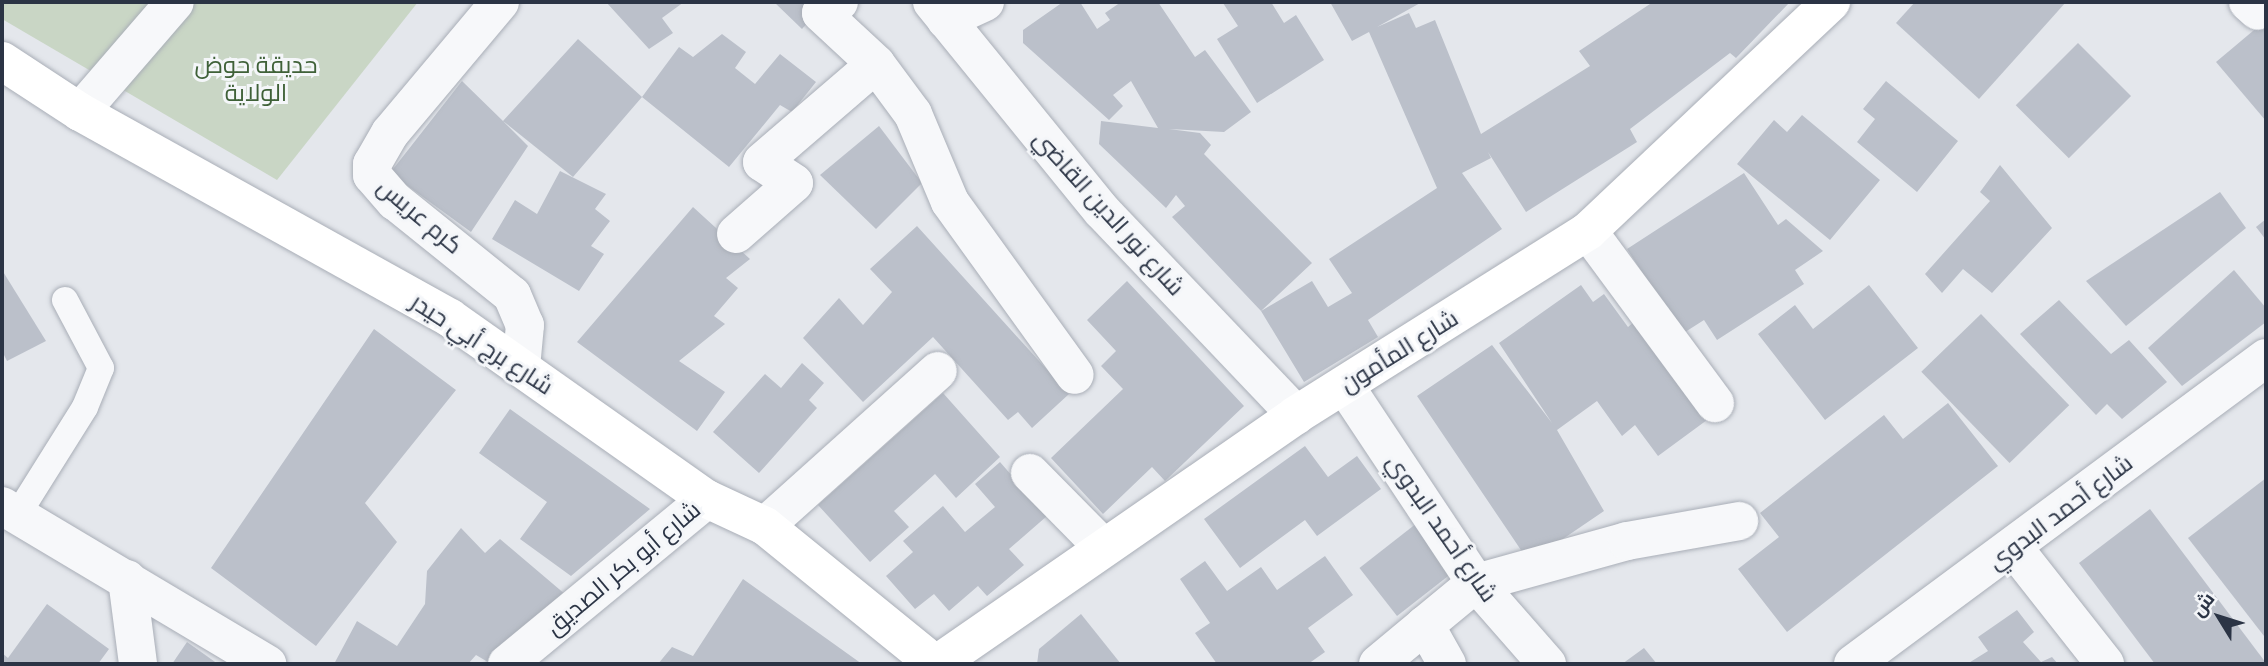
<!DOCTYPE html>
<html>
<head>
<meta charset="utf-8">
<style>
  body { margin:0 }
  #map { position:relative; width:2268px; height:666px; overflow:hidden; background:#e4e7ec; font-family:"Archivo Narrow",Cairo,sans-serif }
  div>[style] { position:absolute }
  .green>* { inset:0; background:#c9d6c5 }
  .building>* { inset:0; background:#bbc0ca; transform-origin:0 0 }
  .roads { filter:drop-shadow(0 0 2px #a9aeb7) drop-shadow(0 0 2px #a9aeb7) }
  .lane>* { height:26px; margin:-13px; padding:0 13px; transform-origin:13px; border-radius:13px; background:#f7f8fa }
  .street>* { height:38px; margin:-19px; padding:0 19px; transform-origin:19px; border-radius:19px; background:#f7f8fa }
  .secondary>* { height:38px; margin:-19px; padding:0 19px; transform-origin:19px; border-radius:19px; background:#fff }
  span { translate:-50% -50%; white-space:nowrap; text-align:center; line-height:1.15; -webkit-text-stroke:6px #f4f6f9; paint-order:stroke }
  .park-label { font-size:24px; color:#3f6138 }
  .street-label { font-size:24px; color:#2b3445 }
  .frame { position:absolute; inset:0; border:4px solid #2b3445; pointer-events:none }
  .north { position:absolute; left:2184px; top:582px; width:70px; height:70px; -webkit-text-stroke:5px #f4f6f9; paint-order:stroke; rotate:308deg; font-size:19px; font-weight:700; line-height:28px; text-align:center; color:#2b3445 }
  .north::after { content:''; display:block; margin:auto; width:24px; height:32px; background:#2b3445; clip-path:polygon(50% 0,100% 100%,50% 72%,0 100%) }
</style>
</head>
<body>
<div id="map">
  <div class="green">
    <i style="clip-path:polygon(2px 2px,418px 2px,277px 180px,2px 19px)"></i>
  </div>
  <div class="building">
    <i style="clip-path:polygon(606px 2px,684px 2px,662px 18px,673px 33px,649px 49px)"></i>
    <i style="clip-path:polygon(774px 2px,826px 2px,802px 29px)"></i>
    <i style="clip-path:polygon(1063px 2px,1080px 2px,1111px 51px,1097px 29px,1110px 20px,1105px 13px,1121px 2px,1158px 2px,1195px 57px,1205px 50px,1251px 112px,1224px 132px,1169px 129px,1200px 133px,1211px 145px,1204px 154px,1312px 263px,1261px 311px,1312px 281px,1328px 307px,1352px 293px,1329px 259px,1437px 188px,1369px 32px,1352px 41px,1330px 2px,1422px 2px,1377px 27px,1409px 13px,1416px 28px,1435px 20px,1481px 134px,1590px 66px,1579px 51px,1653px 2px,1790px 2px,1736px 58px,1730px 53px,1630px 129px,1637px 142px,1526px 212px,1488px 152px,1491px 158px,1462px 173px,1502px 229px,1368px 320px,1378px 337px,1304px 382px,1261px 311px,1172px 217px,1185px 206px,1176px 195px,1166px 208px,1099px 144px,1101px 121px,1158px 128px,1131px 81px,1113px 95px,1123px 106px,1109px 120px,1023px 43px,1023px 30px)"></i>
    <i style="clip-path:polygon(1271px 2px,1284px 23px,1296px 15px,1324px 60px,1257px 103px,1217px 39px,1238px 26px,1223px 3px)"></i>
    <i style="clip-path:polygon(1915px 2px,2066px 2px,1979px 99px,1896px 23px)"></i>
    <i style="clip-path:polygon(2266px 20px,2266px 121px,2216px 62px)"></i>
    <i style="clip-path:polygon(722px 34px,746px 52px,735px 68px,755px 84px,780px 54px,816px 82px,792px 112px,780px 105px,729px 167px,642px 97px,679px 47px,693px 57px)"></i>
    <i style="clip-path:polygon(578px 39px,642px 97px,573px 177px,503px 121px,528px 146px,471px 232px,390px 173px,462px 81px,503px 121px)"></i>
    <i style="left:2078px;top:43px;width:75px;height:88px;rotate:45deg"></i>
    <i style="clip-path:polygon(1886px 81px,1958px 141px,1917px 192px,1857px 142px,1875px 119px,1863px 109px)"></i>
    <i style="clip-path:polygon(1802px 115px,1880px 180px,1830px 240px,1737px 164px,1774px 120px,1787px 132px)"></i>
    <i style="clip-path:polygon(879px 126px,922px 183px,876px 229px,820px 175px)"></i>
    <i style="clip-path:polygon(2000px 165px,2052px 228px,1992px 293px,1963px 269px,1942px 293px,1925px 274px,1990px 201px,1980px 192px)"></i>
    <i style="clip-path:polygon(560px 171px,606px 194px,595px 209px,610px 221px,591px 246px,604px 254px,579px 291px,492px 239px,515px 200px,537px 214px)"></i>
    <i style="clip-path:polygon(1744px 173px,1778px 225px,1786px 219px,1823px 251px,1795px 270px,1804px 284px,1717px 340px,1704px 320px,1682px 334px,1627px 249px)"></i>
    <i style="clip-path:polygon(2220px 192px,2246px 228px,2126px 326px,2086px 281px)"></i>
    <i style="clip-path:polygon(693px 207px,750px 259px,726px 278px,738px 288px,714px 316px,725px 324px,679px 361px,725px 392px,697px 431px,577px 342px)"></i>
    <i style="clip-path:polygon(2266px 219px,2266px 240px,2256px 227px)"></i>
    <i style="clip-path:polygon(917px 226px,1069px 394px,1032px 428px,1018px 412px,1008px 420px,933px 337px,863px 402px,803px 338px,839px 298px,863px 325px,892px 292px,870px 269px)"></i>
    <i style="clip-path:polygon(2px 270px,46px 341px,7px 361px,2px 351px)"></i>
    <i style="clip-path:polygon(2234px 270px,2266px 308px,2266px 322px,2182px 386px,2148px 348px)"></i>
    <i style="clip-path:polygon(1127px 281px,1244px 406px,1165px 481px,1152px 467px,1103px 514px,1051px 458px,1123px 389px,1101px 366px,1116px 351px,1087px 320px)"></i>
    <i style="clip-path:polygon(1581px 285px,1593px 302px,1604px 294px,1628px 327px,1635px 321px,1707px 420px,1658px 456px,1635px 425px,1622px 436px,1597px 401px,1557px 430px,1604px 511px,1529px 562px,1417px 396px,1492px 345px,1552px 423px,1499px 343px)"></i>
    <i style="clip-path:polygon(1869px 285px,1918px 348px,1825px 420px,1758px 334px,1795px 305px,1813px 329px)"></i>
    <i style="clip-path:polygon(2059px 300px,2111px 354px,2129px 340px,2167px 382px,2122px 419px,2107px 404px,2096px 415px,2020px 334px)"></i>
    <i style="left:1981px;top:314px;width:127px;height:83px;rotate:46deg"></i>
    <i style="clip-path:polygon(374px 329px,456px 390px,365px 503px,397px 542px,316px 646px,211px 568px)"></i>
    <i style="clip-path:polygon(802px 363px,824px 383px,809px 400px,817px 408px,759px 473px,713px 432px,765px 374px,781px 388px)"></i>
    <i style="clip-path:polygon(943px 393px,1000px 457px,956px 498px,935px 474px,894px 511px,909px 527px,870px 562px,818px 505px)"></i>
    <i style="clip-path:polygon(1948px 403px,1998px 466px,1787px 632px,1738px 569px,1779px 537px,1760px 513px,1884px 415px,1903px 439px)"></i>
    <i style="clip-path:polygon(510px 409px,650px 509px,571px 576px,520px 539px,547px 502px,479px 453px)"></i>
    <i style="clip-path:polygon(1305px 446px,1328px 477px,1357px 456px,1381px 489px,1317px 536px,1305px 520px,1240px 568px,1204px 519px)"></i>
    <i style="clip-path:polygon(1000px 462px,1047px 516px,1009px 549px,1024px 565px,987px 596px,978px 586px,949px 611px,934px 594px,915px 609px,886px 576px,913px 552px,903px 541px,943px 506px,965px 532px,995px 507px,975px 484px)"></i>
    <i style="clip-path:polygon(2266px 478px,2266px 634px,2264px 636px,2188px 538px)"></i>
    <i style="clip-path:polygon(2150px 509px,2266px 663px,2266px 664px,2155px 664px,2079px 563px)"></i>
    <i style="left:1417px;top:523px;width:61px;height:73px;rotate:52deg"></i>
    <i style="clip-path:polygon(461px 528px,485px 553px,500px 539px,566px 595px,488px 662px,476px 655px,468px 664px,334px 664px,357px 621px,397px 646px,425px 604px,427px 571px)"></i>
    <i style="clip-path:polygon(1325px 556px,1353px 595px,1308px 628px,1325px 652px,1308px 664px,1217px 664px,1195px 633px,1210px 623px,1180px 579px,1205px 561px,1227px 591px,1261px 567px,1277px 590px)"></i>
    <i style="clip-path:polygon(743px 579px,862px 664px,658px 664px,672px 647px,693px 656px)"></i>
    <i style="clip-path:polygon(47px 604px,109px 649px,98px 664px,2px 664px,2px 653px,8px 658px)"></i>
    <i style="clip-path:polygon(2017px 610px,2034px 632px,2023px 642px,2041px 662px,2052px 657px,2058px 664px,1967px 664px,1988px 651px,1978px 637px)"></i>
    <i style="clip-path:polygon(1081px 614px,1121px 664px,1037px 664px,1039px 649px)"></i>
    <i style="clip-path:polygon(187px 642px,218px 664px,172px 664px)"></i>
    <i style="clip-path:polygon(1644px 648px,1657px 664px,1622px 664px)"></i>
  </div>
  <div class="roads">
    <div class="lane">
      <i style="left:18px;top:514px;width:126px;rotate:-57.9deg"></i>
      <i style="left:85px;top:407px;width:42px;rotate:-67.7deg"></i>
      <i style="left:101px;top:368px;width:77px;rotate:-117.9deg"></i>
    </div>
    <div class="street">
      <i style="left:500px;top:2px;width:171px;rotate:130deg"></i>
      <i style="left:390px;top:133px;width:36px;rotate:120deg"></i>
      <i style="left:372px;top:164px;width:11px;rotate:90deg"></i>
      <i style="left:372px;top:175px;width:35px;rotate:49deg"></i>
      <i style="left:395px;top:201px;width:150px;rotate:38.8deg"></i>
      <i style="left:512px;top:295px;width:33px;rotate:67deg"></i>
      <i style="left:525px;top:325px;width:42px;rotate:95.4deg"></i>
      <i style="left:839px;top:2px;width:21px;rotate:149deg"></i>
      <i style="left:821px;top:13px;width:75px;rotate:42.8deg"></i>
      <i style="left:876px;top:64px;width:62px;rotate:53.5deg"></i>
      <i style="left:913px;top:114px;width:95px;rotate:67.2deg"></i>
      <i style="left:950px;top:202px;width:213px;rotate:54.2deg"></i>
      <i style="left:932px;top:2px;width:269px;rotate:50.9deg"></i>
      <i style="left:1102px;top:211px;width:282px;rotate:46.4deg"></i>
      <i style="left:2248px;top:2px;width:13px;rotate:42deg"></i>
      <i style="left:946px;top:20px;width:43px;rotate:-24.8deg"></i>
      <i style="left:80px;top:112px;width:145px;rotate:-49.2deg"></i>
      <i style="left:1588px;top:231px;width:214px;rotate:53.6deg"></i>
      <i style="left:736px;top:234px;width:77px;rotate:-41.3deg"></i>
      <i style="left:794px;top:183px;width:38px;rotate:-147deg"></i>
      <i style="left:762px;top:162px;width:150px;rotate:-40.7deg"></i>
      <i style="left:1345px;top:386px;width:237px;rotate:56.4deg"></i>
      <i style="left:1476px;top:583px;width:108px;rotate:48.8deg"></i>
      <i style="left:1030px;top:473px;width:103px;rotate:45.4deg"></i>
      <i style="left:2px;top:506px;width:309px;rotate:30.8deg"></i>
      <i style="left:765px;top:526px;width:232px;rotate:-41.9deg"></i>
      <i style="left:2013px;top:547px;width:149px;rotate:51.8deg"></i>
      <i style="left:127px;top:579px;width:86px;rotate:82.6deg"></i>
      <i style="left:507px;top:664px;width:259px;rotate:-39.5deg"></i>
      <i style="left:1378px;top:664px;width:61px;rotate:-39.7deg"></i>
      <i style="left:1447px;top:664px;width:45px;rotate:-119.4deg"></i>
      <i style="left:1425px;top:625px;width:66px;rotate:-39.5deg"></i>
      <i style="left:1476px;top:583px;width:157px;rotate:-15.5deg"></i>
      <i style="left:1627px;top:541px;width:114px;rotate:-10.1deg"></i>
      <i style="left:1853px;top:664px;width:514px;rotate:-36.54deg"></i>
    </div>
    <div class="secondary">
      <i style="left:2px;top:61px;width:93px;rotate:33.2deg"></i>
      <i style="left:80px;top:112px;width:423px;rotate:29.1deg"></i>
      <i style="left:450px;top:318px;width:314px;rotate:35.2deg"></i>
      <i style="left:707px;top:499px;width:64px;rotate:25deg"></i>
      <i style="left:765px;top:526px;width:219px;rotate:39.1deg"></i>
      <i style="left:937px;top:664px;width:437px;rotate:-34.7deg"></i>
      <i style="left:1296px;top:415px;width:345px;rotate:-32.2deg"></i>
      <i style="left:1588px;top:231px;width:334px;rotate:-43.3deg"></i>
    </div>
  </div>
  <div class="park-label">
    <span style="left:256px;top:79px">حديقة حوض<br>الولاية</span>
  </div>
  <div class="street-label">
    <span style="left:1109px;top:213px;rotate:48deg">شارع نور الدين القاضي</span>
    <span style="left:420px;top:216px;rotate:40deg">كرم عريس</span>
    <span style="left:482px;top:344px;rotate:33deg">شارع برج أبي حيدر</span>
    <span style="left:1399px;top:351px;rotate:-32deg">شارع المأمون</span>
    <span style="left:2060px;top:512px;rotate:-37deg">شارع أحمد البدوي</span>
    <span style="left:1442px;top:528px;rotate:55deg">شارع أحمد البدوي</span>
    <span style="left:623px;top:568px;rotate:-40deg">شارع أبو بكر الصديق</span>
  </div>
  <div class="frame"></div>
  <div class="north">ش</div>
</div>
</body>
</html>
